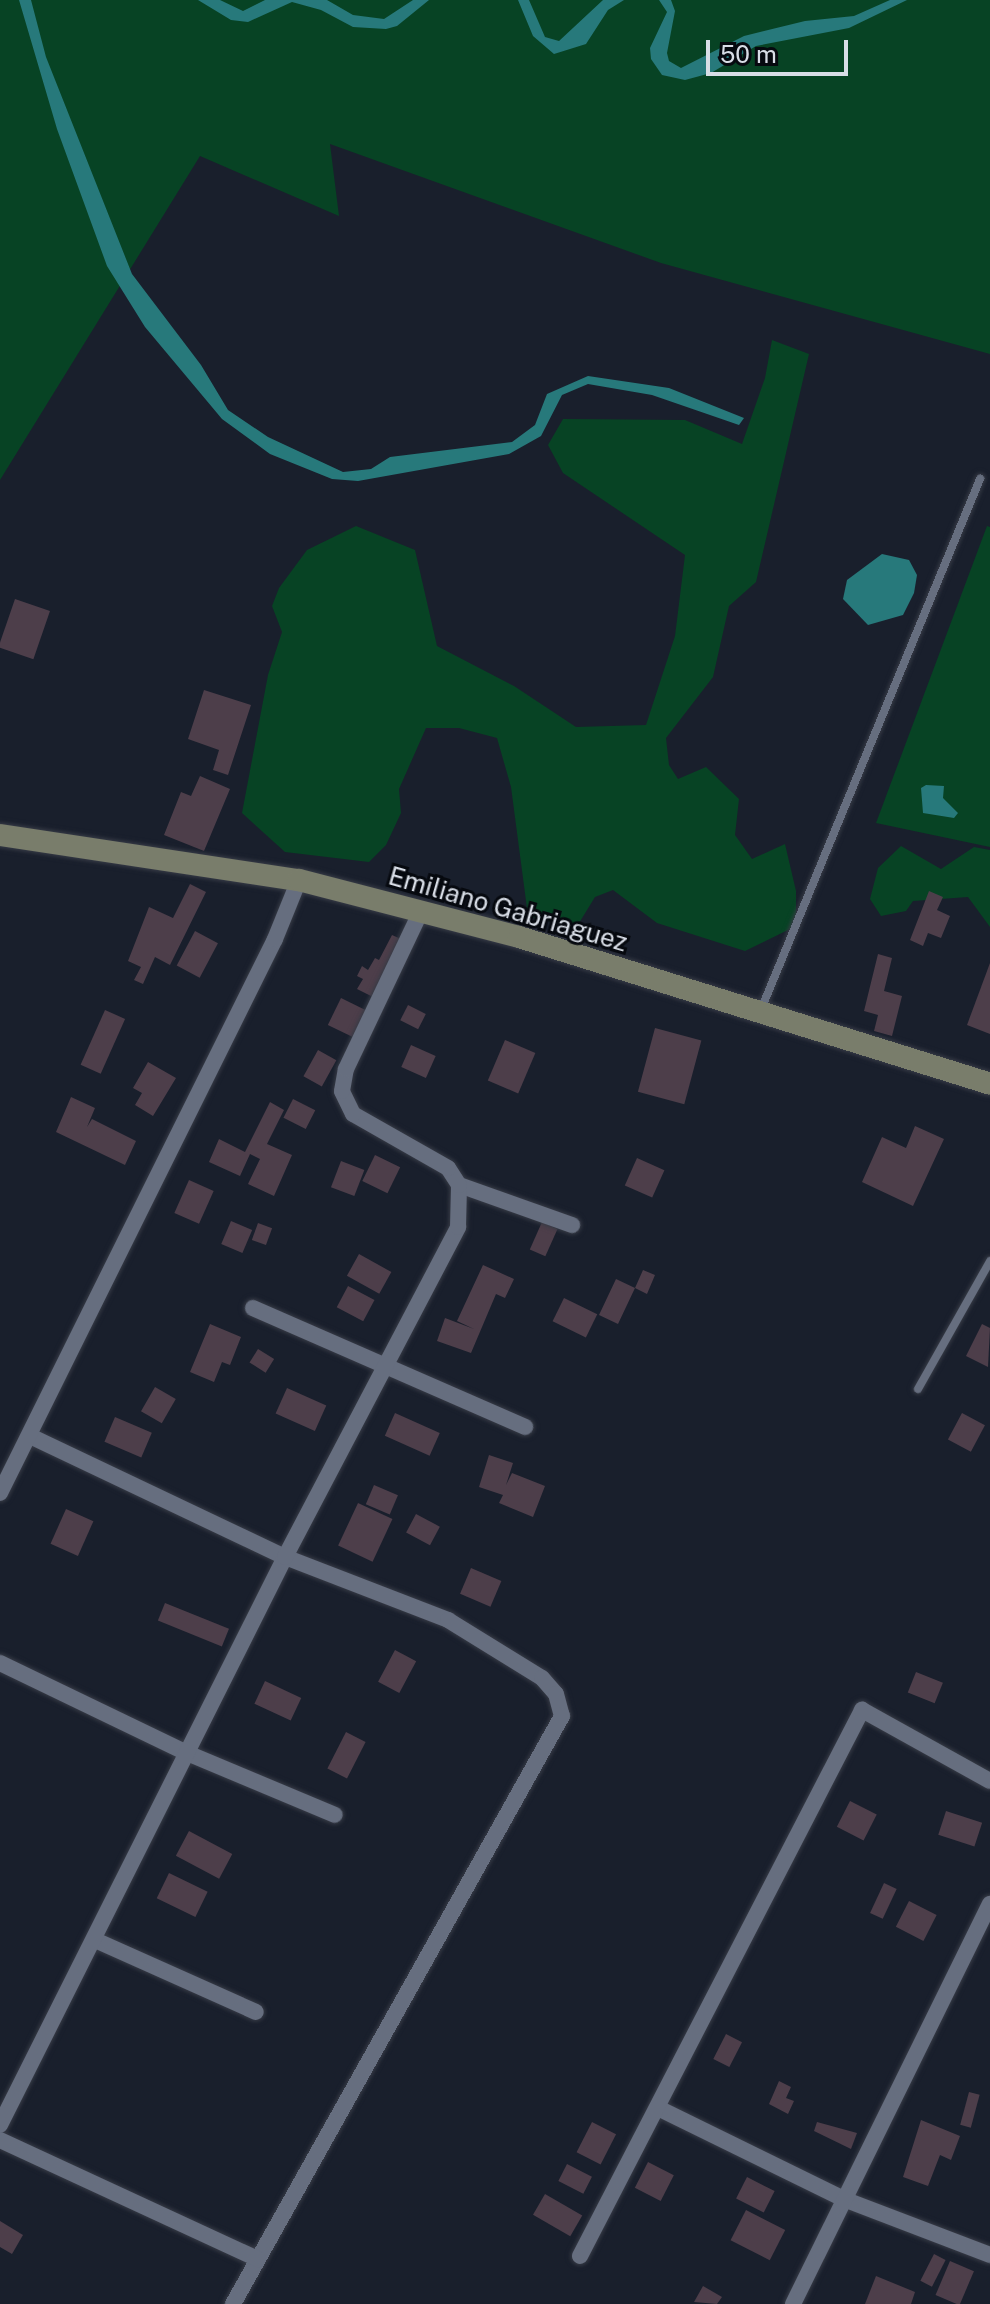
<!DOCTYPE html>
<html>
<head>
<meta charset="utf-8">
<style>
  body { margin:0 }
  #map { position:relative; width:990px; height:2304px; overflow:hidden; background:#191f2c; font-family:"Public Sans",sans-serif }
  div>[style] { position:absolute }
  .green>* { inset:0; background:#074324 }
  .water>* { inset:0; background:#27797b }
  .building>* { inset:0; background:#4d3e4a; transform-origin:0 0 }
  .roads { filter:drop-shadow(0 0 2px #373b46) drop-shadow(0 0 2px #373b46) }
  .service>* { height:8px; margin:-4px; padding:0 4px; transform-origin:4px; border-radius:4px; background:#666e7f }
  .minor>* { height:16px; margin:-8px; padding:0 8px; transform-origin:8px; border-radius:8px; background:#666e7f }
  .secondary>* { height:22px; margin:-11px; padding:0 11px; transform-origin:11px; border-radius:11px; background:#797d6b }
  span { translate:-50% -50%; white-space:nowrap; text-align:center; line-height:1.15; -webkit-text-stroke:6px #06090f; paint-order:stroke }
  .street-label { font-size:26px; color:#d8dde6 }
  .scale { position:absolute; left:706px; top:40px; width:142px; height:36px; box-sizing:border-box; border:4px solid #d8dde6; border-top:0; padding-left:10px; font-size:24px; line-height:28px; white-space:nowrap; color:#d8dde6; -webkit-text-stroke:6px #06090f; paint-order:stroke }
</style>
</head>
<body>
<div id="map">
  <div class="green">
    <i style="clip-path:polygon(0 0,990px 0,990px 354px,661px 263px,330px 144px,339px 216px,200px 156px,0 480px)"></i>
    <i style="clip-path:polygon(772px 340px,809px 354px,756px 582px,729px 606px,713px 677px,666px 738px,669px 765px,678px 779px,706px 767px,739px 799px,735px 835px,752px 859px,785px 844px,796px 891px,796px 926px,745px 951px,657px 923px,613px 890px,595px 897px,576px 928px,528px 916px,511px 787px,497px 738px,459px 728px,426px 728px,399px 789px,401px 813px,386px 845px,369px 862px,285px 852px,242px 813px,268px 675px,282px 632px,272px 606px,279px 588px,307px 550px,356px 526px,415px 550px,437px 646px,514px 686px,576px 727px,646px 725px,675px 636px,685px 555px,563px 473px,548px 445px,563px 419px,685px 420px,742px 444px,765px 378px)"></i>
    <i style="clip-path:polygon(987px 526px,990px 527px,990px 847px,876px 823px)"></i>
    <i style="clip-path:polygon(901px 846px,941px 869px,974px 847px,990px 850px,990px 927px,968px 897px,913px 901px,906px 911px,881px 916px,870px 899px,878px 868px)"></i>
  </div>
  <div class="water">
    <i style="clip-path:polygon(19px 0,31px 0,46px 57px,132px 274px,201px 365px,228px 410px,268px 437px,343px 472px,371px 469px,390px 457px,512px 442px,535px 425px,547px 394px,588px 376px,669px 388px,744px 418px,739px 425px,652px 395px,588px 384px,562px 395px,541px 436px,509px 454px,358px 481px,332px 479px,270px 454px,222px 419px,145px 327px,107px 266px,57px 129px)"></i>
    <i style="clip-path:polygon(198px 0,220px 0,243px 11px,265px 0,327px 0,353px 15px,384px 19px,413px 0,429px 0,397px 26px,386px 29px,353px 27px,321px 10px,292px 2px,248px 22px,231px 20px)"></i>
    <i style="clip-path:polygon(518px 0,529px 0,545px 37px,559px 41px,603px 0,624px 0,608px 10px,586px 44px,554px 54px,533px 36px)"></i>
    <i style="clip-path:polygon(659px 0,671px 0,675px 11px,667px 53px,669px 61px,681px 68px,744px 36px,805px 21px,854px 16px,890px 0,907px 0,849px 28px,756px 46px,711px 73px,685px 80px,662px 75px,651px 59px,650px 48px,667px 12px)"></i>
    <i style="clip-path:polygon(882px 554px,909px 560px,917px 575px,914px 593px,903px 615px,868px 625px,843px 599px,847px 580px)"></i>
    <i style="clip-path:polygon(926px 785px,944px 786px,943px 798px,958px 813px,954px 818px,923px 813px,921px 788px)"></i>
  </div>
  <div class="building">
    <i style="left:15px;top:599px;width:37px;height:51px;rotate:19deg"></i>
    <i style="clip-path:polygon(204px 690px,251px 705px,228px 775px,213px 770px,219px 750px,188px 739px)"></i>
    <i style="clip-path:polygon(200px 776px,230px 789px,204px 851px,164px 835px,181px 792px,191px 796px)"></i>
    <i style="clip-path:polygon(190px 884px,206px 892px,170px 965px,155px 957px,143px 984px,134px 980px,141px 967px,128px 961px,149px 907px,173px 918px)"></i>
    <i style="clip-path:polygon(929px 891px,943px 897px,937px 910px,950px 916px,941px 938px,928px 933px,923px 946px,910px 940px)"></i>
    <i style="left:195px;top:931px;width:26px;height:39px;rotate:28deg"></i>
    <i style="clip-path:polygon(392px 935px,403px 940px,375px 998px,357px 989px,363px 979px,357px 976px,362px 966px,368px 970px,375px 958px,379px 960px)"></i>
    <i style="clip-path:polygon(878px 954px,892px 958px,884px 991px,902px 996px,892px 1036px,874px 1031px,878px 1015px,864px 1011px)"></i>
    <i style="clip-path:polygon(990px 963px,990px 1034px,967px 1025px)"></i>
    <i style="left:341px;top:998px;width:30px;height:30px;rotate:26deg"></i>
    <i style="left:408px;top:1005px;width:20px;height:17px;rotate:27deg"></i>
    <i style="left:105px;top:1010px;width:22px;height:60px;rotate:24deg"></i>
    <i style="left:655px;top:1028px;width:48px;height:66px;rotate:15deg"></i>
    <i style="left:505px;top:1040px;width:33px;height:44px;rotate:23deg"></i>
    <i style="left:411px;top:1045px;width:27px;height:24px;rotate:24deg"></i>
    <i style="left:318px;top:1050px;width:21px;height:30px;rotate:29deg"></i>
    <i style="clip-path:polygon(148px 1062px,176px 1078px,153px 1116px,135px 1105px,142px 1093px,133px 1088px)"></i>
    <i style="clip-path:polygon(71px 1097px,95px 1108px,87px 1127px,92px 1119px,136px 1141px,125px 1165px,56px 1132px)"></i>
    <i style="left:293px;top:1099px;width:25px;height:21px;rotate:27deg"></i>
    <i style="clip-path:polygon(270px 1102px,284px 1110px,267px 1144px,292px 1155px,274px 1196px,248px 1184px,260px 1159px,250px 1154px,240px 1176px,209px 1162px,219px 1139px,245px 1152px)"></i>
    <i style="clip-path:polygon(915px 1126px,944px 1139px,913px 1206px,862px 1182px,882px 1137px,906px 1148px)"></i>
    <i style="left:375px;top:1155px;width:28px;height:29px;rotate:26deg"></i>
    <i style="left:637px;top:1158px;width:30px;height:30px;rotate:24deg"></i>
    <i style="left:341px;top:1161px;width:25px;height:28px;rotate:21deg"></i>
    <i style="left:189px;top:1180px;width:27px;height:36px;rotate:24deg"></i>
    <i style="left:231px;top:1221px;width:23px;height:25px;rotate:23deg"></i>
    <i style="left:542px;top:1222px;width:17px;height:30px;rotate:24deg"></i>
    <i style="left:258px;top:1223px;width:15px;height:18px;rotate:20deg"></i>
    <i style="left:359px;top:1254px;width:37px;height:25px;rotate:29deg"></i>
    <i style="clip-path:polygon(483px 1265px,514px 1279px,505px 1298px,496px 1294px,471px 1353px,437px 1341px,445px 1318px,474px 1329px,457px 1321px)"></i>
    <i style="clip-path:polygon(643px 1270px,655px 1275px,647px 1294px,635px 1288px,618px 1324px,599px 1315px,616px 1279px,635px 1288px)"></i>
    <i style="left:348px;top:1286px;width:30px;height:24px;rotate:28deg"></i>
    <i style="left:564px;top:1298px;width:37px;height:26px;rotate:26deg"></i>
    <i style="clip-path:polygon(210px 1324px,241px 1337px,230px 1365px,222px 1362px,214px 1382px,190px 1372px)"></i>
    <i style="clip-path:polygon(982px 1324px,990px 1328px,988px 1367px,966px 1356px)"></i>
    <i style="left:258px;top:1349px;width:19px;height:16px;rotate:32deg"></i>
    <i style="left:155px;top:1387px;width:24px;height:28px;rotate:30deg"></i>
    <i style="left:287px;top:1388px;width:43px;height:28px;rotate:24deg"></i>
    <i style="left:395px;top:1413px;width:49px;height:25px;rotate:24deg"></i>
    <i style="left:962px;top:1413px;width:26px;height:30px;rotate:28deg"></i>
    <i style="left:115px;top:1417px;width:40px;height:27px;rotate:23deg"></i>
    <i style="clip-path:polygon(489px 1455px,513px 1463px,506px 1485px,512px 1473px,545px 1486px,533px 1517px,499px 1503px,503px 1495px,479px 1487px)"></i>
    <i style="left:374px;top:1485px;width:26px;height:21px;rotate:23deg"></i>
    <i style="left:358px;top:1503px;width:38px;height:47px;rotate:25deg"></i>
    <i style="left:66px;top:1509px;width:30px;height:38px;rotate:24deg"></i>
    <i style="left:416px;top:1514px;width:27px;height:21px;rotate:28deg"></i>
    <i style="left:471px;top:1568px;width:33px;height:28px;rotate:23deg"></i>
    <i style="left:165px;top:1603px;width:69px;height:19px;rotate:22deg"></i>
    <i style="left:395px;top:1650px;width:24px;height:36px;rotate:28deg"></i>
    <i style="left:916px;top:1672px;width:29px;height:22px;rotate:22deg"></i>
    <i style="left:265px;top:1681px;width:40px;height:25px;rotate:25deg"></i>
    <i style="left:346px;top:1732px;width:22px;height:41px;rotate:27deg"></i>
    <i style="left:850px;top:1801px;width:30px;height:29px;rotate:27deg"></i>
    <i style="left:946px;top:1811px;width:38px;height:25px;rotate:18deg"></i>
    <i style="left:189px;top:1831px;width:49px;height:28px;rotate:28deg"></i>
    <i style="left:169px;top:1873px;width:43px;height:28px;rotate:26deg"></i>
    <i style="left:884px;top:1883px;width:14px;height:33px;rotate:25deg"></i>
    <i style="left:909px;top:1901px;width:31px;height:29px;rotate:27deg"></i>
    <i style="left:726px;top:2034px;width:18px;height:28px;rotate:27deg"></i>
    <i style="clip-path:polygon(779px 2081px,791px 2087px,786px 2098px,794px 2101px,788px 2114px,769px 2104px)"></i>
    <i style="left:969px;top:2092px;width:11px;height:34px;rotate:15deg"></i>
    <i style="clip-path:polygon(921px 2120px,960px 2136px,951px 2160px,940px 2155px,928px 2186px,903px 2177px)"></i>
    <i style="left:592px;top:2122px;width:27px;height:34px;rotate:27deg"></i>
    <i style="clip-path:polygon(817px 2122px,857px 2133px,851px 2149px,814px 2131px)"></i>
    <i style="left:648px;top:2162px;width:29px;height:29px;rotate:27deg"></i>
    <i style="left:567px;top:2164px;width:28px;height:19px;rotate:27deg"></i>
    <i style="left:747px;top:2177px;width:31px;height:24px;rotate:27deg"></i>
    <i style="left:545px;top:2194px;width:43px;height:24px;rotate:30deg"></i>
    <i style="left:746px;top:2210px;width:44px;height:34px;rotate:27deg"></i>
    <i style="clip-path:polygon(0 2221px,23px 2235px,12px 2254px,0 2247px)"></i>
    <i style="left:934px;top:2254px;width:13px;height:30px;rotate:27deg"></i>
    <i style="left:950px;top:2261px;width:26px;height:37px;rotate:23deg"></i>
    <i style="clip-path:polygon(876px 2276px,915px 2292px,911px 2304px,865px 2304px)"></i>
    <i style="clip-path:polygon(703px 2286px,722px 2297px,717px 2304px,694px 2302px)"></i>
  </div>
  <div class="roads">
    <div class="service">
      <i style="left:760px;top:1012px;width:577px;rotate:-67.57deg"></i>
      <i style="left:918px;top:1389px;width:147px;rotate:-60.6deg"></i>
    </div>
    <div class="minor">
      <i style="left:459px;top:1185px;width:120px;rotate:19.5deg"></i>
      <i style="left:253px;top:1308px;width:297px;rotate:23.6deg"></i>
      <i style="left:30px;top:1436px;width:282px;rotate:25.4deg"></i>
      <i style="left:285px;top:1557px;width:175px;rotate:21.1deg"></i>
      <i style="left:448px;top:1620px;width:110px;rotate:31.7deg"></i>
      <i style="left:542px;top:1678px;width:21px;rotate:49deg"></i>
      <i style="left:556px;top:1694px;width:23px;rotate:75deg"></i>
      <i style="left:562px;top:1716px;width:674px;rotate:119.23deg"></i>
      <i style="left:0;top:1493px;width:618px;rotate:-63.6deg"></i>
      <i style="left:275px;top:939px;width:64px;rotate:-67.9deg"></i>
      <i style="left:0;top:1663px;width:208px;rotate:25.7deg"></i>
      <i style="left:187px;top:1753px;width:160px;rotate:22.7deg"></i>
      <i style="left:95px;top:1940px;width:176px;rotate:24.1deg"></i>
      <i style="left:658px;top:2108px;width:209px;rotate:26.1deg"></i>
      <i style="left:846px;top:2200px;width:154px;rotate:20.9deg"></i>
      <i style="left:0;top:2125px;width:635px;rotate:-63.35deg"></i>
      <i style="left:285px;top:1557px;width:373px;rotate:-62.3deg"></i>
      <i style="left:458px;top:1227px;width:42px;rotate:-88.6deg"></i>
      <i style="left:459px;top:1185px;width:20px;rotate:-123deg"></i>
      <i style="left:448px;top:1168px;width:109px;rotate:-150.4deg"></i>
      <i style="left:353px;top:1114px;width:25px;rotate:-116deg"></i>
      <i style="left:342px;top:1091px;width:22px;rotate:-80deg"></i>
      <i style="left:346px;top:1069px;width:173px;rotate:-64.6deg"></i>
      <i style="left:0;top:2140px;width:284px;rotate:24.8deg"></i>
      <i style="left:580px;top:2256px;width:615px;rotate:-62.68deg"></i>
      <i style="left:862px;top:1710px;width:146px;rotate:29deg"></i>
      <i style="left:793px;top:2304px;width:446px;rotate:-63.8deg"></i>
    </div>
    <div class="secondary">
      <i style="left:0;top:835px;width:302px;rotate:8.6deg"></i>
      <i style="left:299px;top:880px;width:227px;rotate:14.5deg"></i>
      <i style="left:519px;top:937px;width:493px;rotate:17.3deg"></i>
    </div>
  </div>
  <div class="street-label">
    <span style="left:508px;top:909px;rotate:16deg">Emiliano Gabriaguez</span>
  </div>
  <div class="scale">50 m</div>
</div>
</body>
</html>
